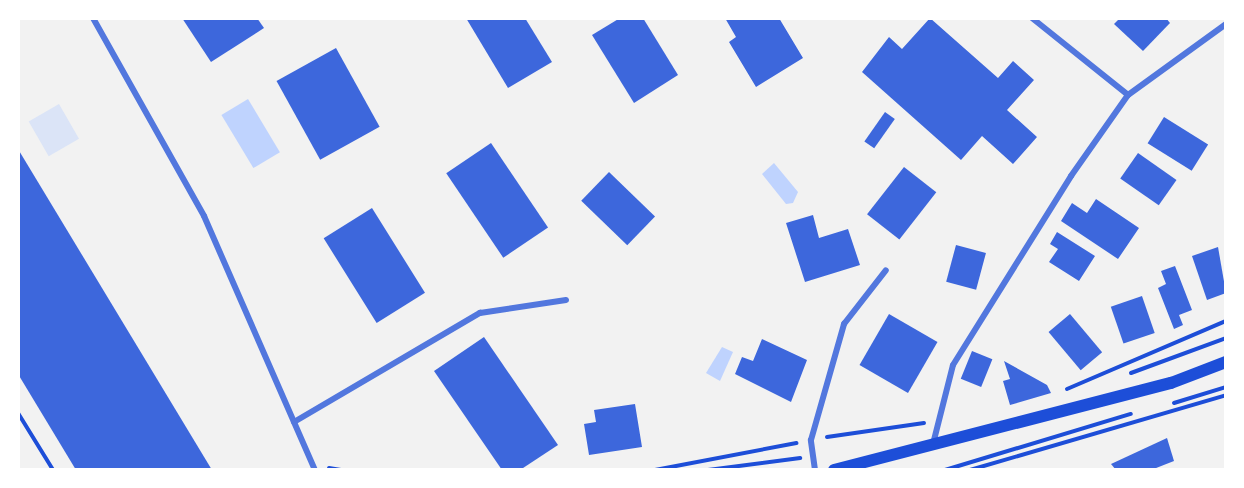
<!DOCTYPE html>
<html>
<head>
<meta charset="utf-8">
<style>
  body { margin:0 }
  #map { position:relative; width:1244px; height:488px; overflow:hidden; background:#f2f2f2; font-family:"Fira Sans Condensed",sans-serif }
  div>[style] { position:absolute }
  .green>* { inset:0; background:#dbe4f7; transform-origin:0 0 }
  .water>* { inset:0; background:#bfd3fe; transform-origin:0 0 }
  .building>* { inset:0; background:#3d67dc; transform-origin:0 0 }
  .path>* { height:4px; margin:-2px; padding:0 2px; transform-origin:2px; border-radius:2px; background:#1d4ed8 }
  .minor>* { height:6px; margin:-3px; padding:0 3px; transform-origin:3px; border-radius:3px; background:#5277de }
  .secondary>* { height:12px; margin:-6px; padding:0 6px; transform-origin:6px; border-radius:6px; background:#1d4ed8 }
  span { translate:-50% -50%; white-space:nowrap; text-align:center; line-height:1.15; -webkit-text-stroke:6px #fff; paint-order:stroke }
  .frame { position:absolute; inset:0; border:20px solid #fff; pointer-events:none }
</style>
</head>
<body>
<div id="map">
  <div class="green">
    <i style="left:59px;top:104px;width:40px;height:35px;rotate:60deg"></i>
  </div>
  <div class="water">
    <i style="left:248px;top:99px;width:62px;height:31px;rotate:59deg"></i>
    <i style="clip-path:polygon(774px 163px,798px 192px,793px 203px,786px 204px,762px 174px)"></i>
    <i style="clip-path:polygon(722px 347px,733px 352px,720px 381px,706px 373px)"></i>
  </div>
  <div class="building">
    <i style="clip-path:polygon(182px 18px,257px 18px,264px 28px,211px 62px)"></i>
    <i style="clip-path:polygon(466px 18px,525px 18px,552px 62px,508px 88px)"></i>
    <i style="clip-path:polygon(620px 18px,643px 18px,678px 75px,634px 103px,592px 35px)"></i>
    <i style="clip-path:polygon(725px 18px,779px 18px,803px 58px,756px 87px,729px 42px,736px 37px)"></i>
    <i style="clip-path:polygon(930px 18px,998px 78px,1013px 61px,1034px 80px,1007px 110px,1037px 137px,1013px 164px,982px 136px,961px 160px,862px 72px,889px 37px,902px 49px)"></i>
    <i style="clip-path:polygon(1120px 18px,1166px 18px,1170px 23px,1143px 51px,1114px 24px)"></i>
    <i style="left:336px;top:48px;width:90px;height:68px;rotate:61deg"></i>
    <i style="left:885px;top:112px;width:12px;height:36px;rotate:35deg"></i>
    <i style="left:1164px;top:117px;width:52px;height:31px;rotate:32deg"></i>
    <i style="left:491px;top:143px;width:102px;height:54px;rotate:56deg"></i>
    <i style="clip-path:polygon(18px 149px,212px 470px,76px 470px,18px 374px)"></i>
    <i style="left:1138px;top:153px;width:47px;height:31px;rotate:35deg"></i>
    <i style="left:904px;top:167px;width:41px;height:60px;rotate:38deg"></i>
    <i style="left:609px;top:172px;width:64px;height:40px;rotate:44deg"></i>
    <i style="clip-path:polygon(1096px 199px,1139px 228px,1118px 259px,1061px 221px,1072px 203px,1087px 213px)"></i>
    <i style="left:372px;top:208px;width:100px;height:57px;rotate:58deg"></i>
    <i style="clip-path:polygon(813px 215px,819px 238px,848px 229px,860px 265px,805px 282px,786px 223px)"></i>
    <i style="clip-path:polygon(1057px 232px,1095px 256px,1079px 281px,1049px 262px,1058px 249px,1050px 244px)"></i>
    <i style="left:956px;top:245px;width:31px;height:38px;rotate:15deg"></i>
    <i style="clip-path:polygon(1218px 247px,1226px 293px,1207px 300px,1192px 256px)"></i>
    <i style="clip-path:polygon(1175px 266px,1192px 310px,1179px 315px,1183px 325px,1174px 329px,1158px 288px,1166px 284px,1161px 271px)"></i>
    <i style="left:1142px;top:296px;width:39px;height:33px;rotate:71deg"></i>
    <i style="left:889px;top:314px;width:56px;height:59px;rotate:30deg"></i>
    <i style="left:1070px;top:314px;width:50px;height:28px;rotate:50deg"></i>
    <i style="clip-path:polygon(484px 337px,558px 445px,520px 470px,502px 470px,434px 371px)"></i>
    <i style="clip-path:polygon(762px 339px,807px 360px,791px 402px,735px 374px,742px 357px,753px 361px)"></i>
    <i style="left:972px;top:351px;width:22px;height:30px;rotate:22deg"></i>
    <i style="clip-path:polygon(1004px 361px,1047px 385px,1051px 393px,1010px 405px,1003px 381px,1010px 379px)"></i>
    <i style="clip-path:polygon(635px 404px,642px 447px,589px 455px,584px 424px,596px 422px,594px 410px)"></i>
    <i style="clip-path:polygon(1167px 438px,1174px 461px,1151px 470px,1116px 470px,1111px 464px)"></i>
  </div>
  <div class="path">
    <i style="left:1131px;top:373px;width:101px;rotate:-20.2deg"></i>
    <i style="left:1067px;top:389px;width:173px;rotate:-23.2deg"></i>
    <i style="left:1174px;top:403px;width:54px;rotate:-17.1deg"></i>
    <i style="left:18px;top:413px;width:67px;rotate:58.4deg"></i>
    <i style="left:827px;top:437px;width:98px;rotate:-8.2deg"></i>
    <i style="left:329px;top:468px;width:12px;rotate:9deg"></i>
    <i style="left:655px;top:470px;width:144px;rotate:-10.8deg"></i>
    <i style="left:708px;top:470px;width:93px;rotate:-7.4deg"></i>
    <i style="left:945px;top:470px;width:194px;rotate:-16.8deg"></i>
    <i style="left:970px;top:470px;width:267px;rotate:-16.3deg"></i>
  </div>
  <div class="minor">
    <i style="left:93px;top:18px;width:227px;rotate:60.7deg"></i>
    <i style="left:204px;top:216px;width:277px;rotate:66.4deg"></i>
    <i style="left:1032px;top:18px;width:123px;rotate:38.7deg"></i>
    <i style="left:294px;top:422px;width:216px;rotate:-30.4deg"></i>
    <i style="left:480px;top:313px;width:87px;rotate:-8.6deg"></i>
    <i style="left:933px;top:444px;width:81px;rotate:-75.8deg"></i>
    <i style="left:953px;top:365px;width:223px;rotate:-58deg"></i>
    <i style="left:1071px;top:176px;width:99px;rotate:-54.9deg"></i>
    <i style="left:1128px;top:95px;width:121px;rotate:-35.9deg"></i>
    <i style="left:815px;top:470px;width:30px;rotate:-98deg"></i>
    <i style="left:811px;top:440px;width:121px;rotate:-74.1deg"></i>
    <i style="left:844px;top:324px;width:68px;rotate:-52.1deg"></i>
  </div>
  <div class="secondary">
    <i style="left:834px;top:470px;width:348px;rotate:-14.5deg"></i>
    <i style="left:1171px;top:383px;width:59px;rotate:-20.9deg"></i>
  </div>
  <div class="frame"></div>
</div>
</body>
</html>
